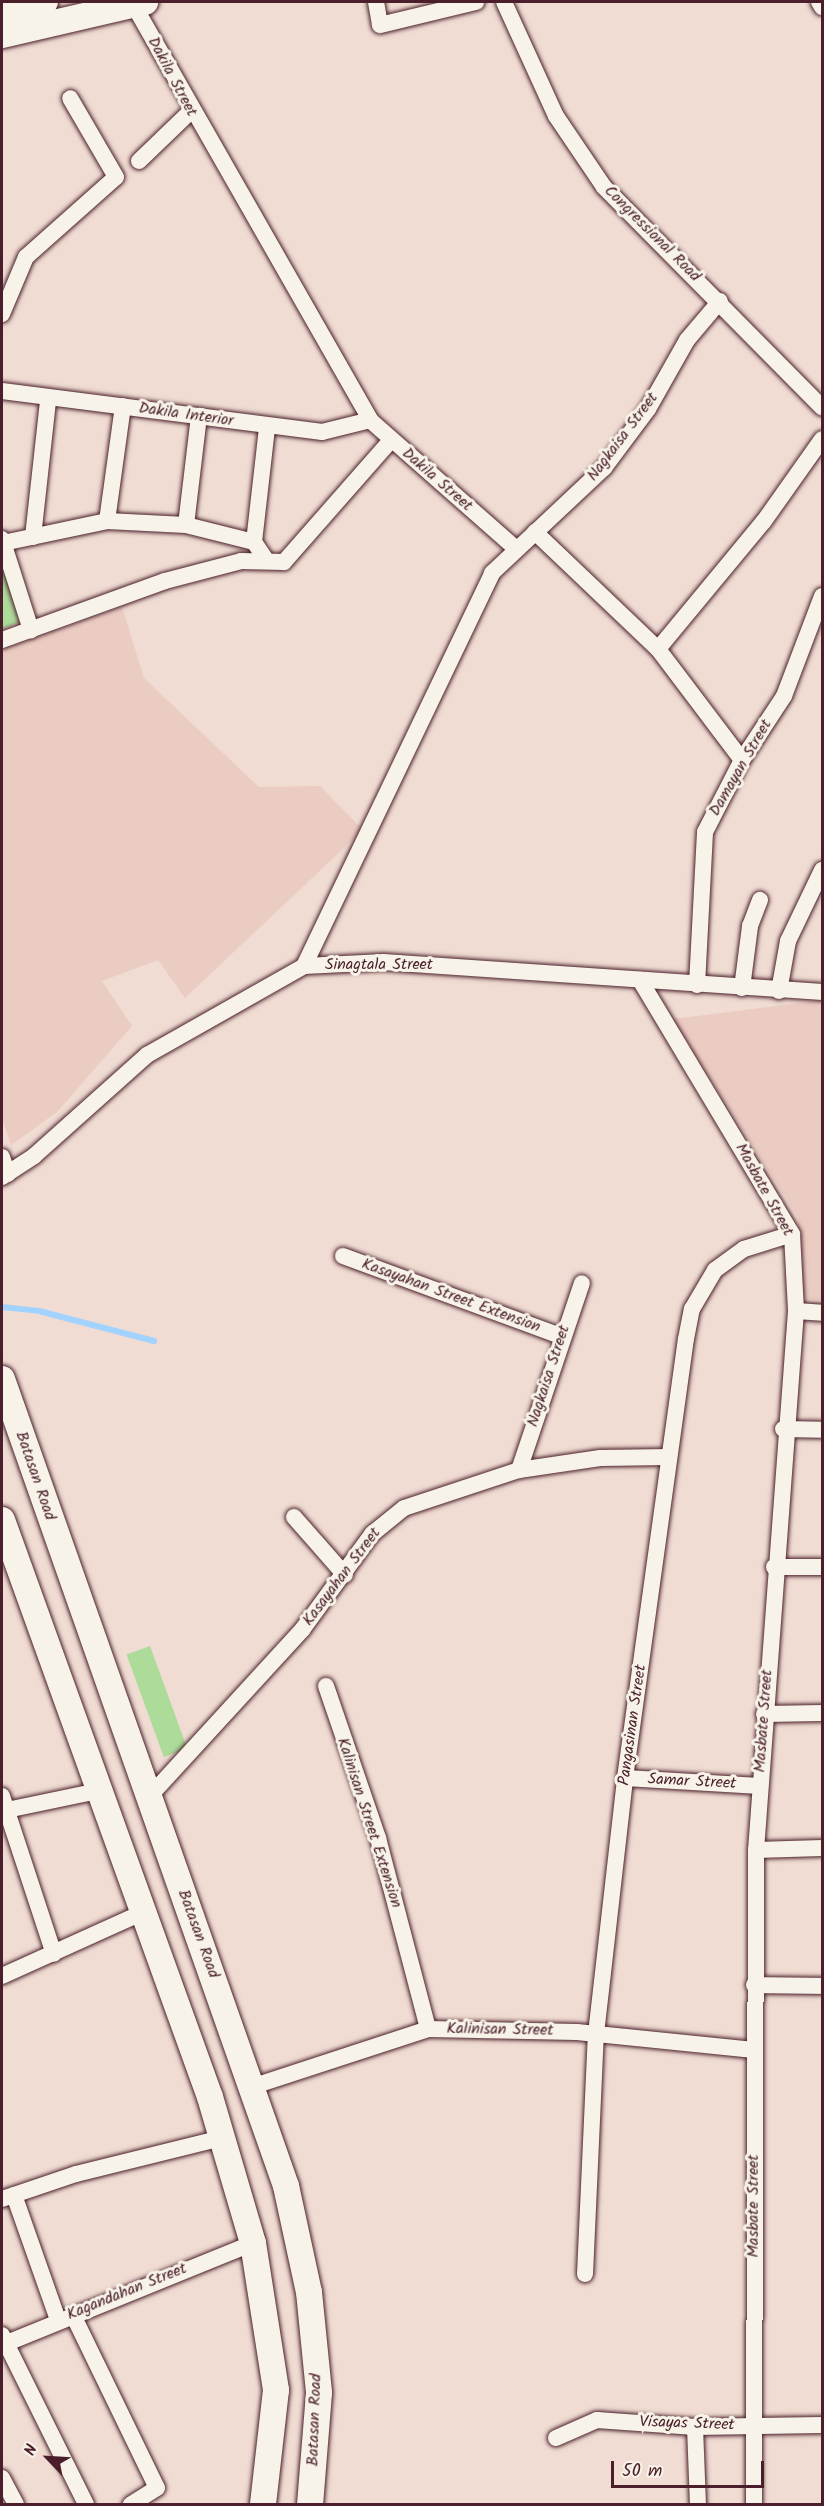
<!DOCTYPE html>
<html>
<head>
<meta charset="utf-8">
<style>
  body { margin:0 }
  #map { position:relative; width:824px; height:2506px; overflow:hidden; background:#f0dcd2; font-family:Kalam,sans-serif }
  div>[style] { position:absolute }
  .built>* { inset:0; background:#ebccc2 }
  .green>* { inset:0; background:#addb9a; transform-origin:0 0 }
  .stream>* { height:6px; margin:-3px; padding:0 3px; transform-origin:3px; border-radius:3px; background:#a2d3ff }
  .roads { filter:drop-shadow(0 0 2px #4a1f2b) drop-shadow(0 0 2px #4a1f2b) }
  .street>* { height:16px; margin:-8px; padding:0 8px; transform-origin:8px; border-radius:8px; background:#f7f3e8 }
  .primary>* { height:26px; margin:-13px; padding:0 13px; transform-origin:13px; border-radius:13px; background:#f7f3e8 }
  span { translate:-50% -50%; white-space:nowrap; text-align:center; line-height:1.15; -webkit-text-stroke:6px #f7f3e8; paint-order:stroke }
  .street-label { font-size:16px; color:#4a1f2b }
  .frame { position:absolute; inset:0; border:3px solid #4a1f2b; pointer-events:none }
  .north { position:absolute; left:18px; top:2428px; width:60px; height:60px; -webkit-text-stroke:4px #f7f3e8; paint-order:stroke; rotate:295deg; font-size:16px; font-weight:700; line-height:24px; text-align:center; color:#4a1f2b }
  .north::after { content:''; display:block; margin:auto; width:21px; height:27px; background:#4a1f2b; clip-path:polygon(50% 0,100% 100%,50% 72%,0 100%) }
  .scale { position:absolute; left:611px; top:2461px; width:153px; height:27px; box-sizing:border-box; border:3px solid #4a1f2b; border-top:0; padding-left:8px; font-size:18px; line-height:21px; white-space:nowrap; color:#4a1f2b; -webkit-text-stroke:4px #f7f3e8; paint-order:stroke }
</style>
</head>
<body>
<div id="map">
  <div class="built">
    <i style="clip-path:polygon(122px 607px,144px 678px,259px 787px,320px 786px,363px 830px,185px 998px,158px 960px,102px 981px,132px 1026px,57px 1112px,11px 1145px,2px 1119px,2px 650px)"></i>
    <i style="clip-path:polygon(822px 1000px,822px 1300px,800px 1298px,798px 1217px,673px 1019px)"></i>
  </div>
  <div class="green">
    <i style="clip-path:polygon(2px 558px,22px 621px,2px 629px)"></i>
    <i style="left:150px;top:1646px;width:109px;height:25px;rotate:70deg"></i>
  </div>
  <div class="stream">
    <i style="left:2px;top:1307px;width:37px;rotate:6deg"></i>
    <i style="left:39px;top:1311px;width:119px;rotate:14.6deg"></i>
  </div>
  <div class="roads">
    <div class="street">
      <i style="left:132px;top:2px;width:481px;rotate:60.3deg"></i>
      <i style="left:370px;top:420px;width:192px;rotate:41.4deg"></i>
      <i style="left:376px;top:2px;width:23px;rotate:80deg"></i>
      <i style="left:380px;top:25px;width:99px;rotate:-13.5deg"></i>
      <i style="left:504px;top:2px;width:125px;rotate:65.5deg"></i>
      <i style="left:556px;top:116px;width:86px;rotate:55.9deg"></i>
      <i style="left:604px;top:187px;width:310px;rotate:45.3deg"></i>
      <i style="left:819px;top:2px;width:6px;rotate:59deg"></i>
      <i style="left:139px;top:161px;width:71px;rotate:-43.9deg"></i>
      <i style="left:2px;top:314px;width:62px;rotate:-67.2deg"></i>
      <i style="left:26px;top:257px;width:120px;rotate:-41.6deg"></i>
      <i style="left:116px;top:177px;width:91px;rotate:-120.2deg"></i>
      <i style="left:2px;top:391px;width:323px;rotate:7.3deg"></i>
      <i style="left:322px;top:432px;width:49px;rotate:-14deg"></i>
      <i style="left:107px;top:521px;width:116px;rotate:-82.1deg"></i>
      <i style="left:186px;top:525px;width:110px;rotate:-83.2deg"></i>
      <i style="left:535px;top:532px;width:170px;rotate:43.6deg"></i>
      <i style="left:658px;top:649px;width:139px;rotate:52.9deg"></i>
      <i style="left:33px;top:537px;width:137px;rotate:-83.7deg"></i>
      <i style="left:2px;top:539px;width:96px;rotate:72.3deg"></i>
      <i style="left:254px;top:542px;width:115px;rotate:-83.5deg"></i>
      <i style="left:3px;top:543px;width:106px;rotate:-11.9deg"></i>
      <i style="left:107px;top:521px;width:79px;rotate:2.9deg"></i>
      <i style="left:186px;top:525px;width:70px;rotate:14deg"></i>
      <i style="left:254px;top:542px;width:23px;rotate:56deg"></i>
      <i style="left:2px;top:640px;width:173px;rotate:-19.9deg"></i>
      <i style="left:165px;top:581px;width:79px;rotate:-14.7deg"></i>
      <i style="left:241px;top:561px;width:43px;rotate:1.3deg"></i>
      <i style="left:284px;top:562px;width:162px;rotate:-48.7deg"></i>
      <i style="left:658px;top:649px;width:166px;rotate:-50.4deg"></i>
      <i style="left:764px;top:521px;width:100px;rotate:-54.7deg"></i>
      <i style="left:304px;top:966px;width:436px;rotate:-64.4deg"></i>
      <i style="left:492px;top:573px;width:154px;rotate:-43.2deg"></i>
      <i style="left:604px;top:468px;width:74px;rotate:-53.3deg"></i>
      <i style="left:648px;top:409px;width:79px;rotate:-60.5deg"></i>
      <i style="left:687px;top:340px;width:51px;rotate:-49.8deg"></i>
      <i style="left:640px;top:980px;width:296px;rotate:59.1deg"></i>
      <i style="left:792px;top:1234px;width:77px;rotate:87deg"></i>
      <i style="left:796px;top:1311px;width:540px;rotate:94.24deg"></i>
      <i style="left:756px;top:1850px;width:654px;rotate:90.18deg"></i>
      <i style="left:697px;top:985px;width:153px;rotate:-87deg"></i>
      <i style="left:705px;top:832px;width:81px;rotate:-62.8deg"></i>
      <i style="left:742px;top:760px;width:77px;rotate:-56.7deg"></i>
      <i style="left:784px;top:696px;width:107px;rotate:-69.2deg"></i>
      <i style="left:742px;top:988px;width:63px;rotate:-82.6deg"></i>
      <i style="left:750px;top:926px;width:28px;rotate:-69deg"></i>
      <i style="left:779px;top:991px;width:51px;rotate:-79.8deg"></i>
      <i style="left:788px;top:941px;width:79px;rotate:-64.4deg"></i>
      <i style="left:2px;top:1157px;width:18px;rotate:71deg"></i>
      <i style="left:2px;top:1177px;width:38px;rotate:-33deg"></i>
      <i style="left:34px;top:1156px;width:152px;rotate:-41.8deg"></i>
      <i style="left:147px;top:1055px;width:180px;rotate:-29.5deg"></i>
      <i style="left:304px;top:966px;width:80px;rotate:-2.9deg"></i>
      <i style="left:384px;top:962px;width:439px;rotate:3.9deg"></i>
      <i style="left:343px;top:1256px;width:231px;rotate:20.2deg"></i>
      <i style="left:796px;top:1311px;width:26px;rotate:4deg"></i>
      <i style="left:783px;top:1429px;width:39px;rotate:1deg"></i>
      <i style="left:519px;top:1470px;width:197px;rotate:-71.4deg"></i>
      <i style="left:294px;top:1517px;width:77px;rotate:48.7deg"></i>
      <i style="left:774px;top:1567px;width:48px"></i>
      <i style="left:326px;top:1686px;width:161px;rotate:71.1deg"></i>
      <i style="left:378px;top:1838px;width:197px;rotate:75.3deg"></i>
      <i style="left:764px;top:1714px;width:58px;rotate:-1deg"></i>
      <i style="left:625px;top:1778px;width:135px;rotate:3.4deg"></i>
      <i style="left:2px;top:1796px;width:166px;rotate:71.8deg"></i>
      <i style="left:148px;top:1798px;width:228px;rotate:-47.5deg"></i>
      <i style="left:302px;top:1630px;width:119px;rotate:-53.9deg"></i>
      <i style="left:372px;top:1534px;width:41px;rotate:-39.1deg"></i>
      <i style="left:404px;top:1508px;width:121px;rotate:-18.3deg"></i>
      <i style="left:519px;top:1470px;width:82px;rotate:-8.4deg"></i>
      <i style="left:600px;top:1458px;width:69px;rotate:-0.8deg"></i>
      <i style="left:2px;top:1811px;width:98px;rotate:-11.8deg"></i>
      <i style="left:756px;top:1850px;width:66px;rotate:-1.7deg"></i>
      <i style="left:2px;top:1976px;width:156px;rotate:-24.3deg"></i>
      <i style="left:754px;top:1985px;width:68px;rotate:0.8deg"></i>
      <i style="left:254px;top:2086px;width:183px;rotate:-18.1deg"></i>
      <i style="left:428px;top:2029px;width:149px;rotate:1.2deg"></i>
      <i style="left:577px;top:2032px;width:178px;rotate:5.8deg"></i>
      <i style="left:14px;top:2195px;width:133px;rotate:70.6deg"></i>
      <i style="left:2px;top:2199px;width:78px;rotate:-18.7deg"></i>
      <i style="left:76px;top:2174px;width:149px;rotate:-13.9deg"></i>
      <i style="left:585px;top:2274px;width:240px;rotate:-87.4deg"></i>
      <i style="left:596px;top:2034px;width:258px;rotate:-83.5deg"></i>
      <i style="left:625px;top:1778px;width:443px;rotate:-82.1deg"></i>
      <i style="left:686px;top:1339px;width:31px;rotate:-79deg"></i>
      <i style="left:692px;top:1309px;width:45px;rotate:-59.5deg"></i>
      <i style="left:715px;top:1270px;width:36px;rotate:-36deg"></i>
      <i style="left:744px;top:1249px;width:50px;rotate:-17.4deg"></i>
      <i style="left:73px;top:2315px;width:192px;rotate:64.1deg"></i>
      <i style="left:157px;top:2488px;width:31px;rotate:148deg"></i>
      <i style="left:2px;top:2335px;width:189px;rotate:63.6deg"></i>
      <i style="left:2px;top:2345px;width:271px;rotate:-22.1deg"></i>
      <i style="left:695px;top:2427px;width:77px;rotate:87.8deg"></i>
      <i style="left:556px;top:2438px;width:45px;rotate:-23.7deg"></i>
      <i style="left:597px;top:2420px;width:98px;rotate:4.1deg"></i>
      <i style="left:695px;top:2427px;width:127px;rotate:-0.9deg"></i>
      <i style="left:2px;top:2478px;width:30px;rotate:62deg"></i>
    </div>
    <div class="primary">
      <i style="left:2px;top:12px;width:44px;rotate:-13.1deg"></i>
      <i style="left:2px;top:35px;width:147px;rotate:-13deg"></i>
      <i style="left:2px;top:1379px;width:856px;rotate:70.61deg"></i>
      <i style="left:286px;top:2186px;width:108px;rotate:77.8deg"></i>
      <i style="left:309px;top:2292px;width:101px;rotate:84.3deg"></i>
      <i style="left:319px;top:2393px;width:111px;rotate:94.6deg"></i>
      <i style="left:2px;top:1520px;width:613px;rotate:70.18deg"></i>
      <i style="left:210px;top:2097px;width:152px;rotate:73.6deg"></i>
      <i style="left:253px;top:2243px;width:149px;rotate:81.1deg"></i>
      <i style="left:276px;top:2390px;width:115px;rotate:96.5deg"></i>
    </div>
  </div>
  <div class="street-label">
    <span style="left:172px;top:77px;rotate:62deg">Dakila Street</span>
    <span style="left:652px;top:234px;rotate:45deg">Congressional Road</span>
    <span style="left:186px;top:415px;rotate:8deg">Dakila Interior</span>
    <span style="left:623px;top:437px;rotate:-53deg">Nagkaisa Street</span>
    <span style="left:437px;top:480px;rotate:41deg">Dakila Street</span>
    <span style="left:741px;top:768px;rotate:-60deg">Damayan Street</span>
    <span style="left:379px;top:965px">Sinagtala Street</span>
    <span style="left:764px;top:1190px;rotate:61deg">Masbate Street</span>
    <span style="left:451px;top:1296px;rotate:20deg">Kasayahan Street Extension</span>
    <span style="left:549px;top:1376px;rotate:-72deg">Nagkaisa Street</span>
    <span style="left:35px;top:1476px;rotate:71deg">Batasan Road</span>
    <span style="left:342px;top:1577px;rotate:-53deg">Kasayahan Street</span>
    <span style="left:764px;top:1721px;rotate:-86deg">Masbate Street</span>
    <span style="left:633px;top:1725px;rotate:-82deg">Pangasinan Street</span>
    <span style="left:692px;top:1782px;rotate:3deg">Samar Street</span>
    <span style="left:369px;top:1823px;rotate:72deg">Kalinisan Street Extension</span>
    <span style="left:198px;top:1934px;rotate:70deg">Batasan Road</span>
    <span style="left:500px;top:2030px;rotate:1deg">Kalinisan Street</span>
    <span style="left:754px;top:2206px;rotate:-90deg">Masbate Street</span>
    <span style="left:127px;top:2292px;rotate:-22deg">Kagandahan Street</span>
    <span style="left:315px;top:2420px;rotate:-88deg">Batasan Road</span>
    <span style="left:687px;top:2424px;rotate:2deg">Visayas Street</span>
  </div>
  <div class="frame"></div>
  <div class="north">N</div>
  <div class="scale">50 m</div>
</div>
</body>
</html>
